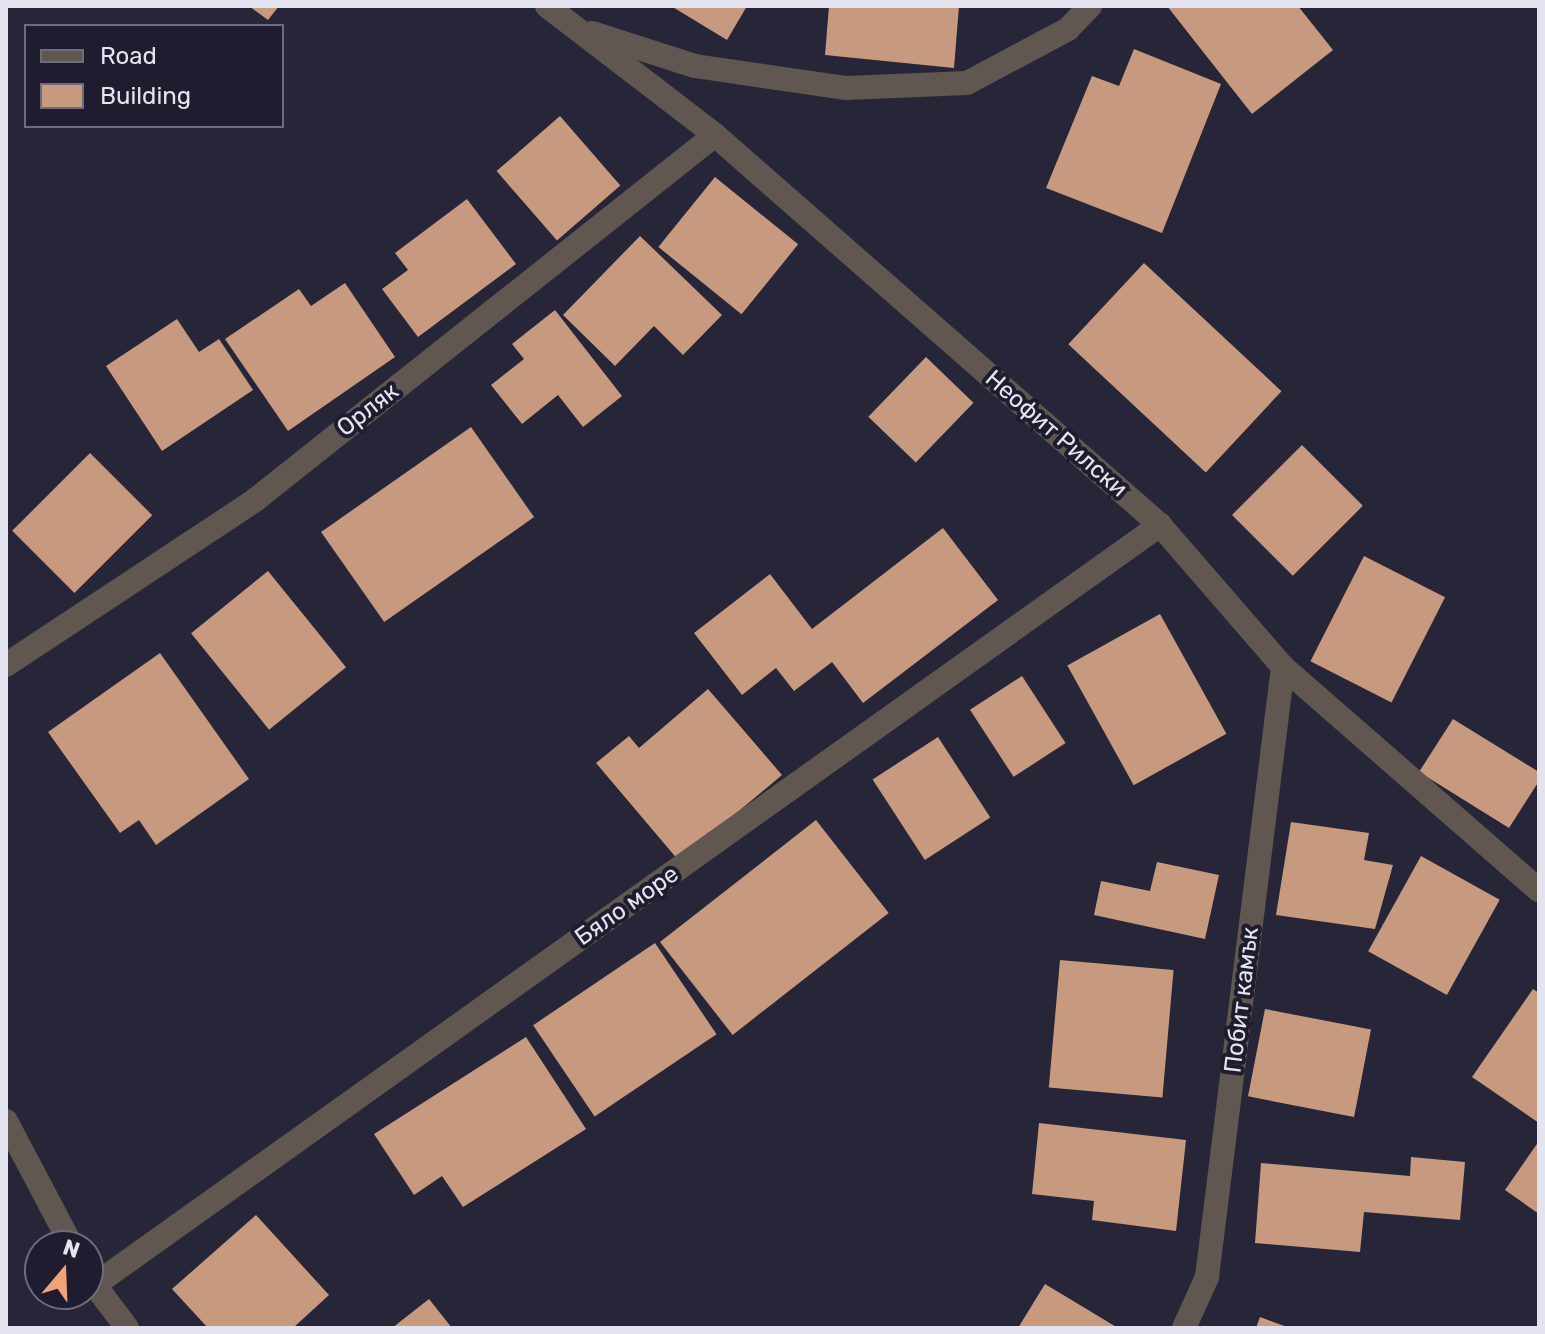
<!DOCTYPE html>
<html>
<head>
<meta charset="utf-8">
<style>
  body { margin:0 }
  #map { position:relative; width:1545px; height:1334px; overflow:hidden; background:#272638; font-family:Rubik,sans-serif }
  div>[style] { position:absolute }
  .building>* { inset:0; background:#c7997f; transform-origin:0 0 }
  .minor>* { height:24px; margin:-12px; padding:0 12px; transform-origin:12px; border-radius:12px; background:#605751 }
  span { translate:-50% -50%; white-space:nowrap; text-align:center; line-height:1.15; -webkit-text-stroke:8px #1e1c2e; paint-order:stroke }
  .street-label { font-size:24px; color:#e4e3f0 }
  .frame { position:absolute; inset:0; border:8px solid #e4e3f0; pointer-events:none }
  .legend { position:absolute; left:24px; top:24px; width:260px; height:104px; box-sizing:border-box; background:#1e1c2e; border:2px solid #6d6c7c; margin:0; padding:10px 14px; list-style:none; font-size:24px; color:#e4e3f0 }
  .legend li { display:flex; align-items:center; gap:16px; height:40px }
  .legend b { width:40px; border:2px solid #6d6c7c }
  .north { position:absolute; left:24px; top:1230px; width:80px; height:80px; box-sizing:border-box; background:#1e1c2e; border:2px solid #6d6c7c; border-radius:50%; rotate:19deg; font-size:22px; font-weight:700; line-height:32px; text-align:center; color:#e4e3f0 }
  .north::after { content:''; display:block; margin:auto; width:28px; height:36px; background:#f0a279; clip-path:polygon(50% 0,100% 100%,50% 72%,0 100%) }
</style>
</head>
<body>
<div id="map">
  <div class="building">
    <i style="clip-path:polygon(249px 6px,279px 6px,268px 20px)"></i>
    <i style="clip-path:polygon(671px 6px,747px 6px,727px 40px)"></i>
    <i style="clip-path:polygon(829px 6px,959px 6px,954px 68px,825px 55px)"></i>
    <i style="clip-path:polygon(1167px 6px,1298px 6px,1333px 50px,1252px 114px)"></i>
    <i style="clip-path:polygon(1134px 49px,1221px 84px,1162px 233px,1046px 188px,1092px 76px,1119px 86px)"></i>
    <i style="left:560px;top:116px;width:92px;height:84px;rotate:49deg"></i>
    <i style="left:715px;top:177px;width:107px;height:90px;rotate:39deg"></i>
    <i style="clip-path:polygon(467px 199px,516px 264px,418px 337px,382px 289px,408px 270px,395px 253px)"></i>
    <i style="clip-path:polygon(640px 236px,722px 315px,683px 355px,654px 326px,615px 366px,563px 315px)"></i>
    <i style="left:1144px;top:263px;width:188px;height:111px;rotate:43deg"></i>
    <i style="clip-path:polygon(345px 283px,395px 357px,288px 431px,225px 339px,299px 289px,311px 306px)"></i>
    <i style="clip-path:polygon(555px 310px,622px 396px,583px 427px,558px 395px,522px 424px,491px 385px,524px 359px,512px 344px)"></i>
    <i style="clip-path:polygon(177px 319px,199px 352px,219px 339px,253px 390px,162px 451px,106px 366px)"></i>
    <i style="left:926px;top:357px;width:66px;height:83px;rotate:44deg"></i>
    <i style="left:471px;top:427px;width:110px;height:183px;rotate:55deg"></i>
    <i style="left:1302px;top:445px;width:86px;height:99px;rotate:45deg"></i>
    <i style="left:90px;top:453px;width:88px;height:110px;rotate:45deg"></i>
    <i style="clip-path:polygon(943px 528px,998px 600px,863px 703px,832px 662px,794px 691px,776px 668px,742px 695px,694px 633px,770px 574px,812px 629px)"></i>
    <i style="left:1364px;top:556px;width:91px;height:118px;rotate:27deg"></i>
    <i style="left:268px;top:571px;width:124px;height:99px;rotate:51deg"></i>
    <i style="left:1160px;top:614px;width:137px;height:106px;rotate:61deg"></i>
    <i style="clip-path:polygon(160px 653px,249px 779px,156px 845px,139px 820px,120px 833px,48px 732px)"></i>
    <i style="left:1022px;top:676px;width:80px;height:62px;rotate:57deg"></i>
    <i style="clip-path:polygon(708px 689px,782px 775px,679px 861px,596px 763px,629px 736px,639px 748px)"></i>
    <i style="clip-path:polygon(1453px 719px,1539px 772px,1539px 781px,1509px 828px,1419px 772px)"></i>
    <i style="left:938px;top:737px;width:96px;height:78px;rotate:57deg"></i>
    <i style="left:816px;top:820px;width:118px;height:198px;rotate:52deg"></i>
    <i style="clip-path:polygon(1291px 822px,1369px 833px,1364px 860px,1393px 865px,1375px 929px,1276px 915px)"></i>
    <i style="left:1421px;top:856px;width:90px;height:109px;rotate:29deg"></i>
    <i style="clip-path:polygon(1157px 862px,1219px 875px,1205px 939px,1094px 915px,1101px 881px,1150px 891px)"></i>
    <i style="left:655px;top:943px;width:110px;height:147px;rotate:56deg"></i>
    <i style="left:1060px;top:960px;width:114px;height:128px;rotate:5deg"></i>
    <i style="clip-path:polygon(1533px 989px,1539px 993px,1539px 1123px,1472px 1077px)"></i>
    <i style="left:1265px;top:1009px;width:108px;height:89px;rotate:11deg"></i>
    <i style="clip-path:polygon(526px 1037px,586px 1129px,463px 1207px,442px 1176px,414px 1195px,374px 1134px)"></i>
    <i style="clip-path:polygon(1039px 1123px,1186px 1140px,1176px 1231px,1092px 1220px,1094px 1201px,1032px 1194px)"></i>
    <i style="clip-path:polygon(1539px 1141px,1539px 1214px,1505px 1190px)"></i>
    <i style="clip-path:polygon(1411px 1157px,1465px 1162px,1460px 1220px,1364px 1212px,1360px 1252px,1255px 1243px,1261px 1163px,1410px 1176px)"></i>
    <i style="clip-path:polygon(256px 1215px,329px 1295px,293px 1328px,208px 1328px,172px 1289px)"></i>
    <i style="clip-path:polygon(1045px 1284px,1118px 1328px,1018px 1328px)"></i>
    <i style="clip-path:polygon(429px 1299px,452px 1328px,392px 1328px)"></i>
    <i style="clip-path:polygon(1260px 1317px,1290px 1328px,1256px 1328px)"></i>
  </div>
  <div class="minor">
    <i style="left:547px;top:6px;width:212px;rotate:37.5deg"></i>
    <i style="left:715px;top:135px;width:592px;rotate:41.23deg"></i>
    <i style="left:1160px;top:525px;width:188px;rotate:49.1deg"></i>
    <i style="left:1283px;top:667px;width:340px;rotate:41.1deg"></i>
    <i style="left:592px;top:33px;width:108px;rotate:17.8deg"></i>
    <i style="left:695px;top:66px;width:153px;rotate:8.3deg"></i>
    <i style="left:846px;top:88px;width:121px;rotate:-2.4deg"></i>
    <i style="left:967px;top:83px;width:115px;rotate:-28.1deg"></i>
    <i style="left:1068px;top:29px;width:32px;rotate:-46deg"></i>
    <i style="left:6px;top:665px;width:299px;rotate:-33.5deg"></i>
    <i style="left:255px;top:500px;width:587px;rotate:-38.43deg"></i>
    <i style="left:6px;top:1121px;width:141px;rotate:62.2deg"></i>
    <i style="left:88px;top:1276px;width:65px;rotate:53.1deg"></i>
    <i style="left:93px;top:1286px;width:1311px;rotate:-35.5deg"></i>
    <i style="left:1184px;top:1328px;width:56px;rotate:-65.7deg"></i>
    <i style="left:1207px;top:1277px;width:615px;rotate:-82.9deg"></i>
  </div>
  <div class="street-label">
    <span style="left:368px;top:410px;rotate:-38deg">Орляк</span>
    <span style="left:1056px;top:434px;rotate:41deg">Неофит Рилски</span>
    <span style="left:627px;top:906px;rotate:-35deg">Бяло море</span>
    <span style="left:1242px;top:1000px;rotate:-83deg">Побит камък</span>
  </div>
  <div class="frame"></div>
  <ul class="legend">
  <li><b style="height:10px;background:#605751"></b>Road</li>
  <li><b style="height:22px;background:#c7997f"></b>Building</li>
  </ul>
  <div class="north">N</div>
</div>
</body>
</html>
